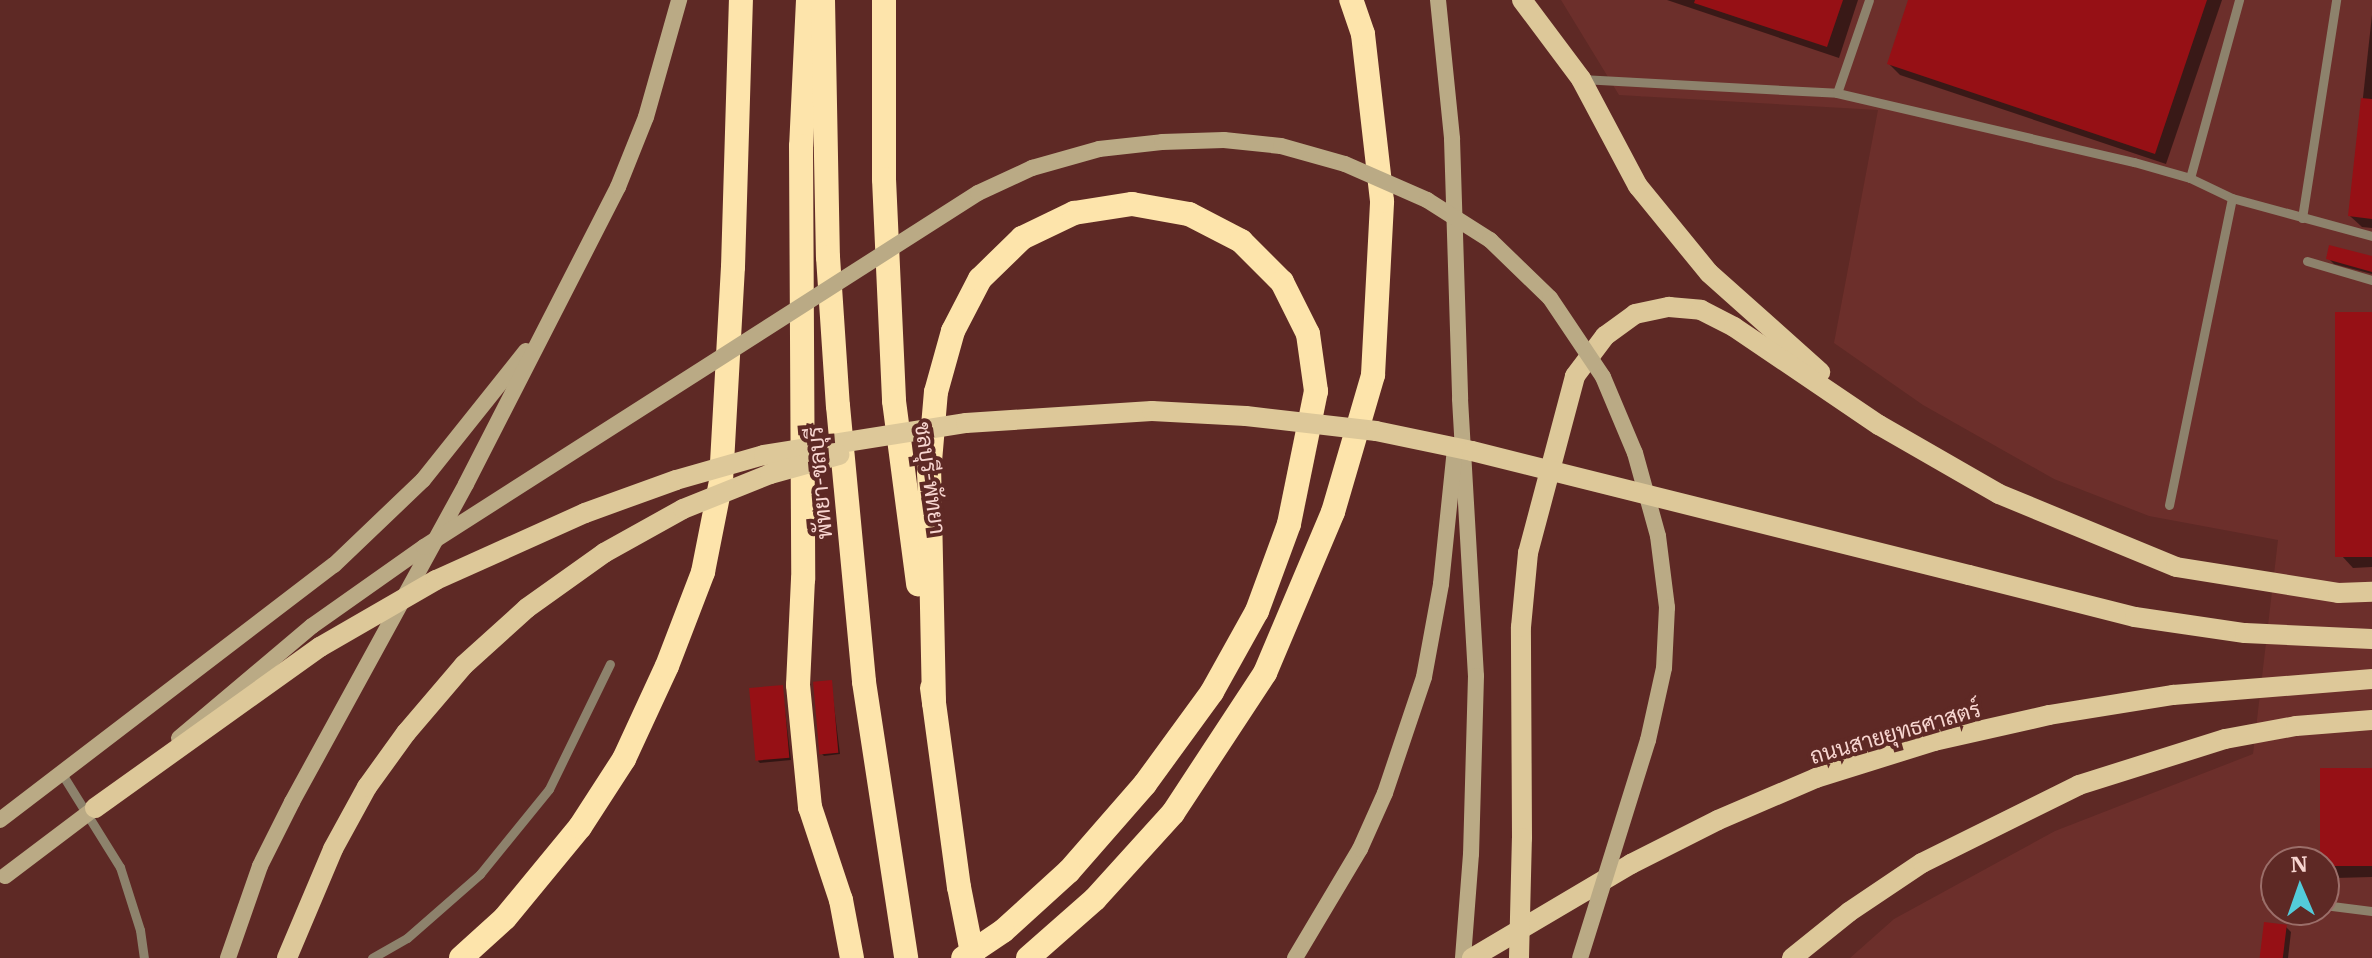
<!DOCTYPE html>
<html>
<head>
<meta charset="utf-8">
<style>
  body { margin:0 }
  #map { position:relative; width:2372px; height:958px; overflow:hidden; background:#5e2925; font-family:"IBM Plex Serif",Sarabun,serif }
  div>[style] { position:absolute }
  .built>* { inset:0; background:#6c2f2b }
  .shadow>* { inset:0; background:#0007 }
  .building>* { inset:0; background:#961015; transform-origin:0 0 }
  .lane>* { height:9px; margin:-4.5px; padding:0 4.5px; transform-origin:4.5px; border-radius:4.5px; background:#8d826c }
  .secondary>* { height:16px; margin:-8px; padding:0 8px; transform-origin:8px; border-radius:8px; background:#baaa85 }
  .primary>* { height:20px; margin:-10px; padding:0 10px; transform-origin:10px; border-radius:10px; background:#ddc899 }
  .highway>* { height:24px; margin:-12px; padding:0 12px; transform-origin:12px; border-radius:12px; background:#fde4ab }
  .secondary-bridge>* { height:16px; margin:-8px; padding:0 8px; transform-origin:8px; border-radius:8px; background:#baaa85 }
  .primary-bridge>* { height:20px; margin:-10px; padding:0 10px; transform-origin:10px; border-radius:10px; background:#ddc899 }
  .highway-bridge>* { height:24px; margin:-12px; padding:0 12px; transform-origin:12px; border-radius:12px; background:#fde4ab }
  span { translate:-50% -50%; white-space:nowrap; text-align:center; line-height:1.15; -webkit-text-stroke:8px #5e2925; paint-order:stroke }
  .street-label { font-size:22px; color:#f7d5d0 }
  .north { position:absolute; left:2260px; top:846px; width:80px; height:80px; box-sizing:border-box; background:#5e2925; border:2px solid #9b6e69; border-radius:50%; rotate:358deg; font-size:22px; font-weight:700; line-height:32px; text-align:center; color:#f7d5d0 }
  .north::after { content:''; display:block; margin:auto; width:28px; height:36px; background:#53cbda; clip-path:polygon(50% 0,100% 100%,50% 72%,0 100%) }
</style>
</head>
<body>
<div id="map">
  <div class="built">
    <i style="clip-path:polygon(evenodd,1561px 0,2372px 0,2372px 958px,1850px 958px,1894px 919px,2055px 831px,2253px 754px,2278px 540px,2149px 516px,2054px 479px,1923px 405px,1834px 343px,1878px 110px,1619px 95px,1561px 0,2276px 862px,2324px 862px,2324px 910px,2276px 910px,2276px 862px)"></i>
  </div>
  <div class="shadow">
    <i style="clip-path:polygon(1667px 0,1858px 0,1839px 58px)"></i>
    <i style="clip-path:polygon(1911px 0,2222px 0,2166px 164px,1900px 75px,1889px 64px)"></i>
    <i style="clip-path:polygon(2372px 15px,2372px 228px,2362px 227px,2350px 216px)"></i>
    <i style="clip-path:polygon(2328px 258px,2372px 258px,2372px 274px,2334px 264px)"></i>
    <i style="clip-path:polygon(2372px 314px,2372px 567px,2353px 568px,2342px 556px)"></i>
    <i style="clip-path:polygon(831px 682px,840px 754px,824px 756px,822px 754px)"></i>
    <i style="clip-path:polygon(782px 687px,791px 760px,760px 763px,758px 761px)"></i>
    <i style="clip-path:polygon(2372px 770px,2372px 877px,2335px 878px,2323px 862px,2322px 771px)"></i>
    <i style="clip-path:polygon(2286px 927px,2291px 932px,2288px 958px,2262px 958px)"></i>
  </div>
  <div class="building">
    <i style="clip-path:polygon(1695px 0,1843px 0,1827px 47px,1694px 3px)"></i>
    <i style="clip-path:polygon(1908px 0,2207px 0,2155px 154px,1887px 64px)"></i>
    <i style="clip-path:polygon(2361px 98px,2372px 99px,2372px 219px,2348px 216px)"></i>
    <i style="clip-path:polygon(2329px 245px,2372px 256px,2372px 272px,2326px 259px)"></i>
    <i style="left:2335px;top:312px;width:37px;height:245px"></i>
    <i style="left:832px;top:680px;width:73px;height:19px;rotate:85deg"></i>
    <i style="left:783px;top:685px;width:73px;height:34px;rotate:85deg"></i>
    <i style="left:2372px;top:768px;width:98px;height:52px;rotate:90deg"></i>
    <i style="left:2264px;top:922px;width:23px;height:36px;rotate:7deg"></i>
  </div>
  <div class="lane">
    <i style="left:1581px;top:79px;width:256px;rotate:3.1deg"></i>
    <i style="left:1837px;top:93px;width:305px;rotate:13.1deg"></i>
    <i style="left:2134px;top:162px;width:58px;rotate:15.9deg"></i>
    <i style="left:2190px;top:178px;width:47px;rotate:25.5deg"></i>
    <i style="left:2232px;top:198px;width:145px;rotate:15.2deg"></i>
    <i style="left:1837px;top:93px;width:98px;rotate:-71deg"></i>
    <i style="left:2190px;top:178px;width:185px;rotate:-74.6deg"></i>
    <i style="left:2302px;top:218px;width:221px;rotate:-81.1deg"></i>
    <i style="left:2307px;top:261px;width:68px;rotate:16.3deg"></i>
    <i style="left:2169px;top:505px;width:313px;rotate:-78.4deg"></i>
    <i style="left:62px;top:774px;width:110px;rotate:58.1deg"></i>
    <i style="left:120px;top:867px;width:66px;rotate:72.4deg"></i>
    <i style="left:140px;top:930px;width:28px;rotate:82deg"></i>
    <i style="left:2266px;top:898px;width:10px;rotate:6deg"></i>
    <i style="left:2324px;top:905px;width:48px;rotate:7.1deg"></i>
    <i style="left:372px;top:958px;width:40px;rotate:-29.7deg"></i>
    <i style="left:407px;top:938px;width:97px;rotate:-41.2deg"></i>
    <i style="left:480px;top:874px;width:109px;rotate:-50.9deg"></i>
    <i style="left:549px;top:789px;width:139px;rotate:-64deg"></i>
  </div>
  <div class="secondary">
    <i style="left:1438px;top:0;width:140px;rotate:84.2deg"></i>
    <i style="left:1452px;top:139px;width:260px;rotate:88.2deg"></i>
    <i style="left:1460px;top:399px;width:277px;rotate:86.7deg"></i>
    <i style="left:1476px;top:676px;width:178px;rotate:91.6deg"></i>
    <i style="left:1471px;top:854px;width:104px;rotate:94.4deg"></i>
    <i style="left:179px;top:738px;width:174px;rotate:-40.1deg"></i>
    <i style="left:312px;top:626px;width:137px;rotate:-35.2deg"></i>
    <i style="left:0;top:820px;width:420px;rotate:-37.4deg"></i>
    <i style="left:334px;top:565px;width:123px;rotate:-43.7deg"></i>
    <i style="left:423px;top:480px;width:165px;rotate:-51.4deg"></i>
    <i style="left:228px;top:958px;width:97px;rotate:-70.8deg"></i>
    <i style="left:260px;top:866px;width:72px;rotate:-63.4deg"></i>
    <i style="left:292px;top:802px;width:362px;rotate:-61.3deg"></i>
    <i style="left:466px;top:484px;width:334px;rotate:-62.9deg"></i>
    <i style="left:618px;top:187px;width:75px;rotate:-68.2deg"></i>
    <i style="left:646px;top:117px;width:122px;rotate:-74.2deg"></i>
    <i style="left:1295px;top:958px;width:127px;rotate:-59.2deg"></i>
    <i style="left:1360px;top:849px;width:61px;rotate:-65.9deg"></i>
    <i style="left:1385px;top:793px;width:122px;rotate:-71.4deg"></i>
    <i style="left:1424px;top:677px;width:95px;rotate:-79.6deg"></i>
    <i style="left:1441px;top:584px;width:136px;rotate:-84.1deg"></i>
  </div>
  <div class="primary">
    <i style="left:1522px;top:0;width:99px;rotate:53.2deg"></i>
    <i style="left:1581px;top:79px;width:121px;rotate:62deg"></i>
    <i style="left:1638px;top:186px;width:112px;rotate:50.8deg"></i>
    <i style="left:1709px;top:273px;width:149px;rotate:41.7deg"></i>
    <i style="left:1969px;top:575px;width:171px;rotate:14.2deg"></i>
    <i style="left:2135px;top:617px;width:111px;rotate:8.3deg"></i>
    <i style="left:2245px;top:633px;width:127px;rotate:2.7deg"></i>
    <i style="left:1522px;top:838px;width:211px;rotate:-90.3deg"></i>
    <i style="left:1521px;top:627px;width:74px;rotate:-84.6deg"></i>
    <i style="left:1528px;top:553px;width:183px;rotate:-75.1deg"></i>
    <i style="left:1575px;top:376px;width:50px;rotate:-53.1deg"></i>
    <i style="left:1605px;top:336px;width:37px;rotate:-36deg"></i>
    <i style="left:1635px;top:314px;width:35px;rotate:-12deg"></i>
    <i style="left:1669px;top:307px;width:32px;rotate:5deg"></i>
    <i style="left:1701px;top:310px;width:37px;rotate:27deg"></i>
    <i style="left:1734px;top:327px;width:175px;rotate:34.1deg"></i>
    <i style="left:1879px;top:425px;width:138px;rotate:29.9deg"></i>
    <i style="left:1999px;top:494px;width:191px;rotate:22.4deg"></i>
    <i style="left:2176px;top:567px;width:164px;rotate:9.1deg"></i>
    <i style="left:2338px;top:593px;width:34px;rotate:-2deg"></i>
    <i style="left:1472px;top:958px;width:185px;rotate:-30.6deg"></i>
    <i style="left:1631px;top:864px;width:97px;rotate:-26.8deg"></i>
    <i style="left:1718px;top:820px;width:107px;rotate:-23.2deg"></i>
    <i style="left:1816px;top:778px;width:124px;rotate:-17.4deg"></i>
    <i style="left:1934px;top:741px;width:118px;rotate:-12.7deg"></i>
    <i style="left:2049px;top:715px;width:126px;rotate:-9.2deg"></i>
    <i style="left:2173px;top:695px;width:200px;rotate:-4.6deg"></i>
    <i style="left:1792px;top:958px;width:73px;rotate:-38.9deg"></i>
    <i style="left:1849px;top:912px;width:88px;rotate:-33.9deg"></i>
    <i style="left:1922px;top:863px;width:175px;rotate:-26.4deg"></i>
    <i style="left:2079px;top:785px;width:153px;rotate:-17.5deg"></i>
    <i style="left:2225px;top:739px;width:72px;rotate:-10.4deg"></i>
    <i style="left:2296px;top:726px;width:76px;rotate:-4.5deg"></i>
  </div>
  <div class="highway">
    <i style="left:808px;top:0;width:146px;rotate:92.7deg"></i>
    <i style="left:801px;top:146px;width:433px;rotate:89.7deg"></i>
    <i style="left:803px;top:579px;width:106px;rotate:92.7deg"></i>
    <i style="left:798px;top:685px;width:123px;rotate:84.4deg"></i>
    <i style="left:810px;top:807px;width:98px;rotate:71.6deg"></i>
    <i style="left:841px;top:900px;width:59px;rotate:79.3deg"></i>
    <i style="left:823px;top:0;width:257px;rotate:88.9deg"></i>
    <i style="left:828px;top:257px;width:149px;rotate:86.2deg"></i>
    <i style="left:838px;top:406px;width:277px;rotate:84.6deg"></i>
    <i style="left:864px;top:682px;width:279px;rotate:81.3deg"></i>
    <i style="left:884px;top:0;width:179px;rotate:90deg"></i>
    <i style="left:884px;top:179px;width:222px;rotate:87.4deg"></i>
    <i style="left:894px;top:401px;width:185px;rotate:82.5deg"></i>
    <i style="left:932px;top:688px;width:201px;rotate:82.3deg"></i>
    <i style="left:934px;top:703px;width:230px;rotate:-91.2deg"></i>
    <i style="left:929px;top:473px;width:81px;rotate:-85.1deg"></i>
    <i style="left:936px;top:392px;width:63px;rotate:-74.4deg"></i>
    <i style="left:953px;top:331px;width:59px;rotate:-62.6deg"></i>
    <i style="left:980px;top:279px;width:59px;rotate:-44.3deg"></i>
    <i style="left:1022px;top:238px;width:58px;rotate:-25.7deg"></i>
    <i style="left:1074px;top:213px;width:59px;rotate:-8.8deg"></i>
    <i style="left:1132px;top:204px;width:58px;rotate:10deg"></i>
    <i style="left:1189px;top:214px;width:59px;rotate:27.4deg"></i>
    <i style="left:1241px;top:241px;width:58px;rotate:45deg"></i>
    <i style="left:1282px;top:282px;width:58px;rotate:63.4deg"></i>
    <i style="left:1308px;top:334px;width:58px;rotate:82deg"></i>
    <i style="left:1316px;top:391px;width:136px;rotate:101.5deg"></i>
    <i style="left:1289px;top:524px;width:93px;rotate:110.2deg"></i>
    <i style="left:1257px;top:611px;width:93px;rotate:119.1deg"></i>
    <i style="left:1212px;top:692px;width:114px;rotate:126.1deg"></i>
    <i style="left:1145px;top:784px;width:116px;rotate:131.1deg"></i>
    <i style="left:1069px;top:871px;width:89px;rotate:137.7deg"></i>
    <i style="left:1003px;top:931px;width:48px;rotate:146deg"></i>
    <i style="left:461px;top:958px;width:59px;rotate:-42.3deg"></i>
    <i style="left:505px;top:918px;width:118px;rotate:-50.5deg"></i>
    <i style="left:580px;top:827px;width:81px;rotate:-57.1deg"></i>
    <i style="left:624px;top:759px;width:102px;rotate:-65.2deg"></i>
    <i style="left:667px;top:666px;width:101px;rotate:-69deg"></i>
    <i style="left:703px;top:572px;width:93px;rotate:-78.8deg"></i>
    <i style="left:721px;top:481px;width:214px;rotate:-86.8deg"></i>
    <i style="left:733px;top:267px;width:267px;rotate:-88.3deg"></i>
    <i style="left:1028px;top:958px;width:89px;rotate:-41.4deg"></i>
    <i style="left:1095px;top:899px;width:116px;rotate:-47.8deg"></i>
    <i style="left:1173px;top:813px;width:168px;rotate:-56.7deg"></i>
    <i style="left:1265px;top:673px;width:175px;rotate:-67.1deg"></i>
    <i style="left:1333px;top:512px;width:143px;rotate:-73.7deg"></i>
    <i style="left:1373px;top:375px;width:174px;rotate:-87deg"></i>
    <i style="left:1382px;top:201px;width:168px;rotate:-96.5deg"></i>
    <i style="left:1363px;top:34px;width:36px;rotate:-109deg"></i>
  </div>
  <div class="secondary-bridge">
    <i style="left:424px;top:547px;width:657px;rotate:-32.58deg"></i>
    <i style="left:978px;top:193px;width:60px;rotate:-24.8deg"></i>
    <i style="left:1032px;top:168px;width:70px;rotate:-15.8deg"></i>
    <i style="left:1099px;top:149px;width:63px;rotate:-6.3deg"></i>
    <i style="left:1162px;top:142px;width:62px;rotate:-1.8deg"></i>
    <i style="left:1224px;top:140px;width:57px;rotate:6deg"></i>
    <i style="left:1281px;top:146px;width:66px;rotate:15.7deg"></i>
    <i style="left:1345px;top:164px;width:90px;rotate:23.7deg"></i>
    <i style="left:1427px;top:200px;width:75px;rotate:32.4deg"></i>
    <i style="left:1490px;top:240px;width:83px;rotate:44deg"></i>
    <i style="left:1550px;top:298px;width:95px;rotate:56.1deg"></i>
    <i style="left:1603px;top:377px;width:82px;rotate:67.2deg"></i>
    <i style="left:1635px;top:453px;width:86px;rotate:74.5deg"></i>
    <i style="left:1658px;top:536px;width:72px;rotate:82.8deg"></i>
    <i style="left:1667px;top:607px;width:61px;rotate:92.8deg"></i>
    <i style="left:1664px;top:668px;width:74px;rotate:102.5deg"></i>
    <i style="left:1648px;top:740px;width:228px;rotate:107.3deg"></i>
    <i style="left:5px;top:876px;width:113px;rotate:-37.1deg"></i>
  </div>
  <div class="primary-bridge">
    <i style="left:95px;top:808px;width:277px;rotate:-35.6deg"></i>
    <i style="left:320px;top:647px;width:134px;rotate:-30deg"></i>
    <i style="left:436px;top:580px;width:163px;rotate:-24.2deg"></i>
    <i style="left:585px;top:513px;width:97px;rotate:-19.9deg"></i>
    <i style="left:676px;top:480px;width:91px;rotate:-15.9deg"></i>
    <i style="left:764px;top:455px;width:205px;rotate:-9deg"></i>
    <i style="left:966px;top:423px;width:186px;rotate:-3.7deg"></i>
    <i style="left:1152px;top:411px;width:94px;rotate:3deg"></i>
    <i style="left:1246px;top:416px;width:131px;rotate:6.6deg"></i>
    <i style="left:1376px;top:431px;width:98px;rotate:11.8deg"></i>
    <i style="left:1472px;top:451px;width:512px;rotate:14.01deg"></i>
    <i style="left:287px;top:958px;width:118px;rotate:-67.1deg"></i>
    <i style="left:333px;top:849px;width:71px;rotate:-61.3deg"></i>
    <i style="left:367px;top:787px;width:67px;rotate:-54.2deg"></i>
    <i style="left:406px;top:733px;width:89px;rotate:-49.5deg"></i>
    <i style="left:464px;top:665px;width:85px;rotate:-42.1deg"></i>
    <i style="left:527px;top:608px;width:95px;rotate:-35.5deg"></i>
    <i style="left:604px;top:553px;width:90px;rotate:-29.1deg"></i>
    <i style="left:683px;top:509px;width:94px;rotate:-21.9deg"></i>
    <i style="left:770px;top:474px;width:72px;rotate:-15.4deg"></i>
    <i style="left:1519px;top:958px;width:120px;rotate:-88.6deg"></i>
  </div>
  <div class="highway-bridge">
    <i style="left:959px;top:887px;width:72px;rotate:78.8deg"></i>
  </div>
  <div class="street-label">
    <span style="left:931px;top:478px;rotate:82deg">ชลบุรี-พัทยา</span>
    <span style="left:819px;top:483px;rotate:-95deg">พัทยา-ชลบุรี</span>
    <span style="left:1895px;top:732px;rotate:-16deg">ถนนสายยุทธศาสตร์</span>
  </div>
  <div class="north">N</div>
</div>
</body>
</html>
